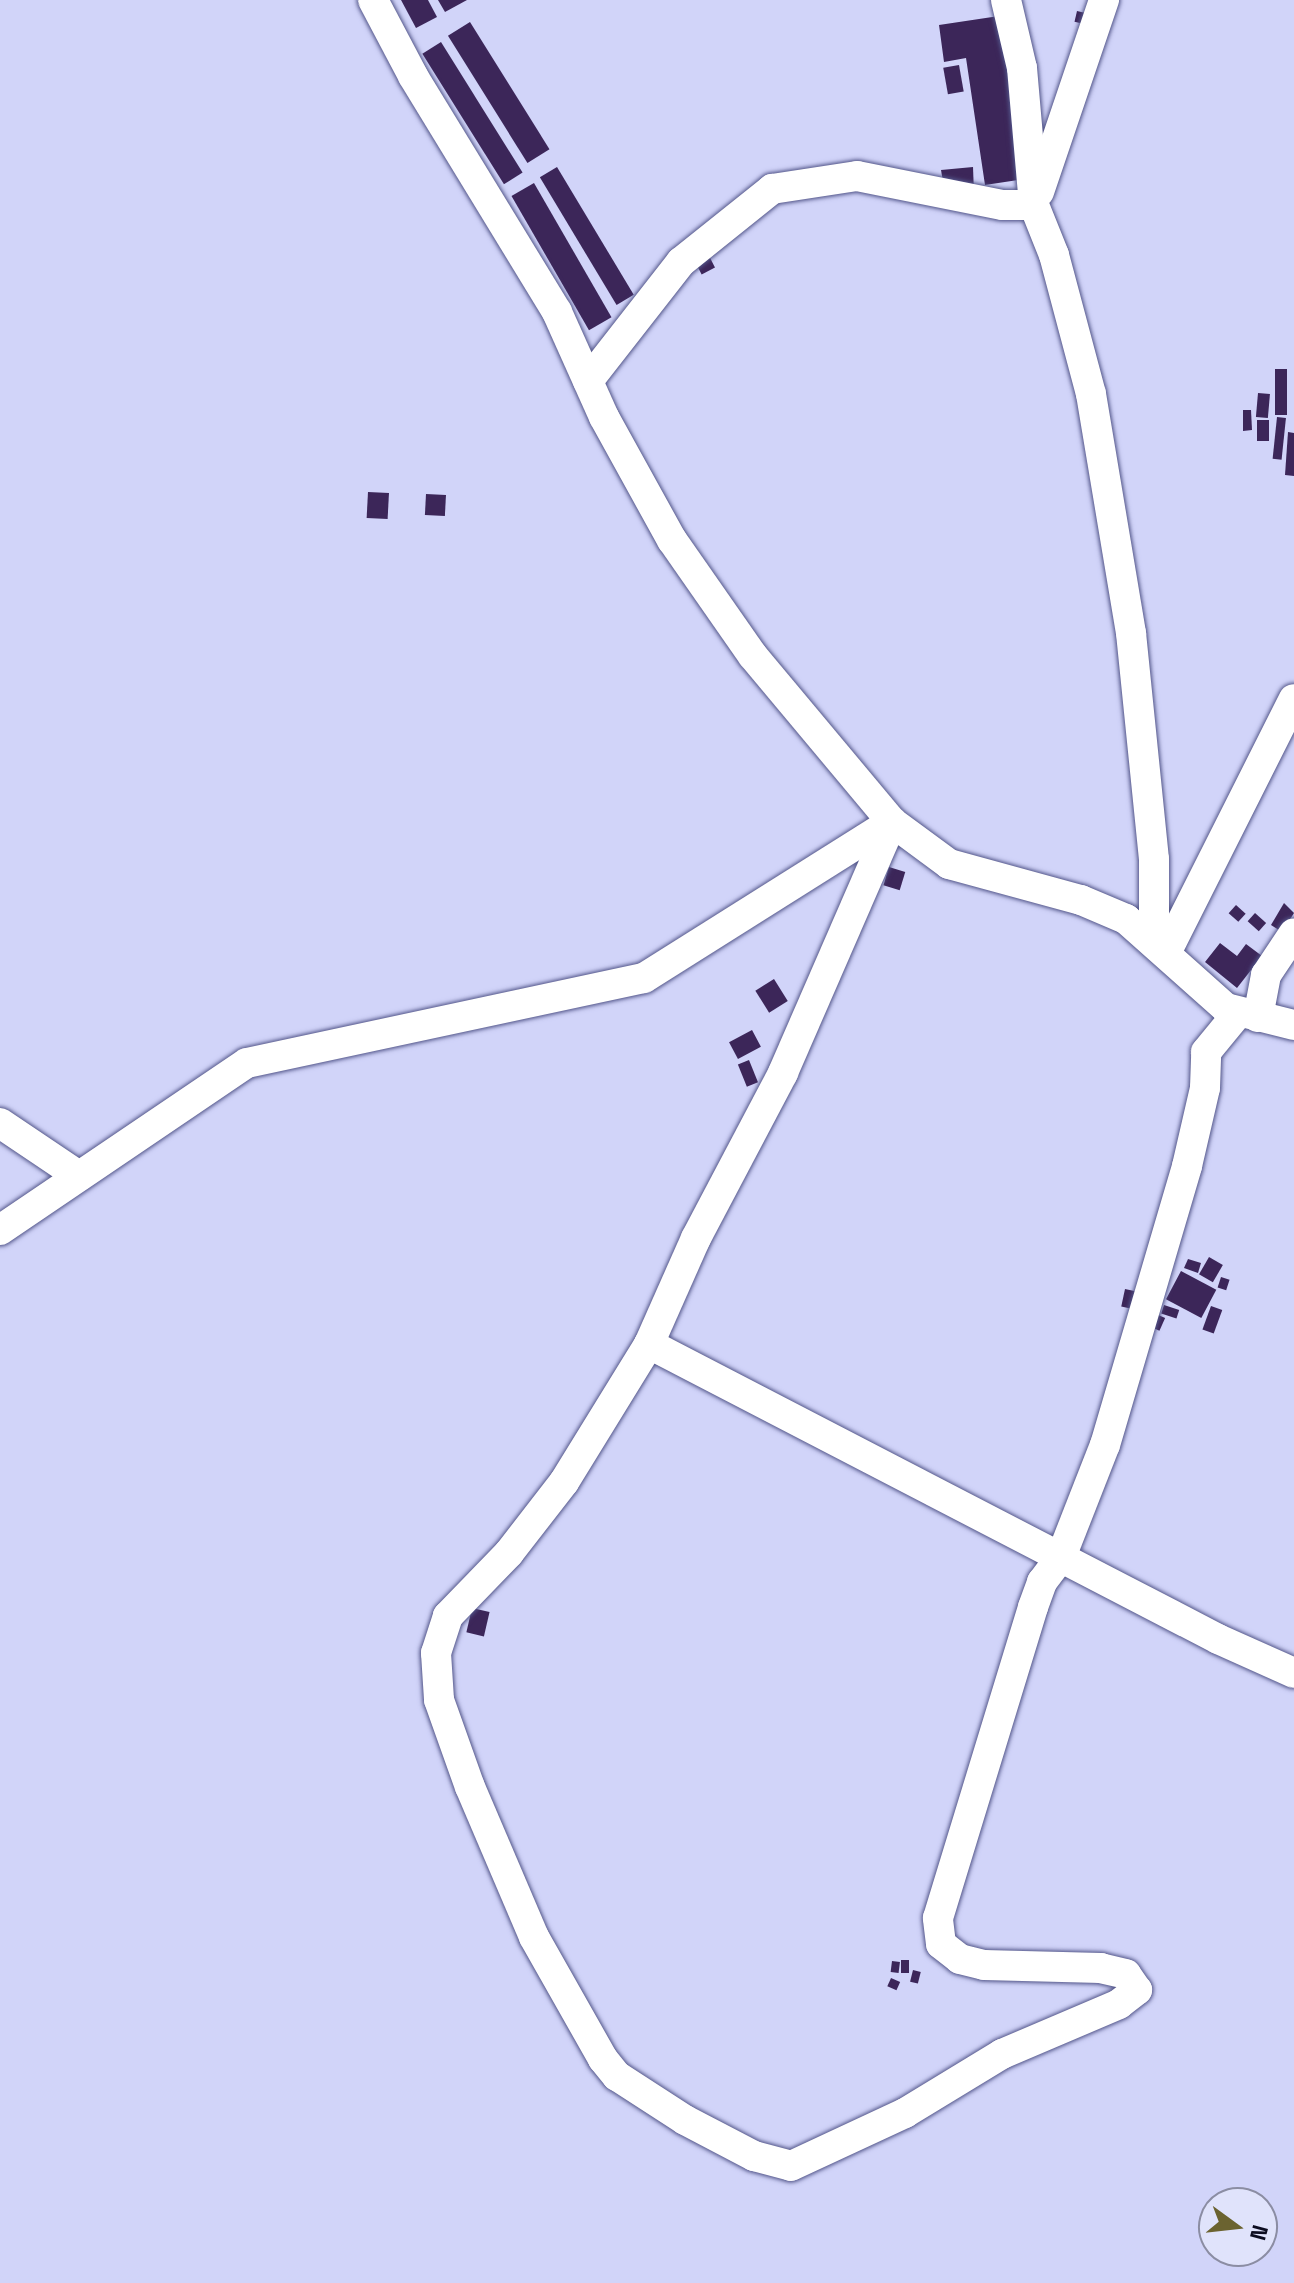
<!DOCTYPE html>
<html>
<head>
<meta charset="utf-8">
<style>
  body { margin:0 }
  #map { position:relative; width:1294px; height:2283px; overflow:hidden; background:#d1d4f9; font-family:"Space Grotesk",sans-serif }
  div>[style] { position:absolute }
  .building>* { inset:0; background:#3c2659; transform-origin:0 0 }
  .roads { filter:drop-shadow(0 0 2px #53568a) drop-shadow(0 0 2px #53568a) }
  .minor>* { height:30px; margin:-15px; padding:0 15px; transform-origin:15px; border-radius:15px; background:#fff }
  span { translate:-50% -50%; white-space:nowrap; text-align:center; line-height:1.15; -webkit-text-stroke:8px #e0e3fb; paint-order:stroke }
  .north { position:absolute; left:1198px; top:2187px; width:80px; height:80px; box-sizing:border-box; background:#e0e3fb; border:2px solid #8b8da3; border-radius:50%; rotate:105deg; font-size:22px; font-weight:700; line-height:32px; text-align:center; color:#0c0c20 }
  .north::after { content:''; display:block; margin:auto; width:28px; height:36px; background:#6b6330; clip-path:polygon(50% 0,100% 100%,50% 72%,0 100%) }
</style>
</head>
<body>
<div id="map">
  <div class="building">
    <i style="clip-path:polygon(401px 0,428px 0,437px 17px,416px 28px)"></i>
    <i style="clip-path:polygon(438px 0,467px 0,445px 12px)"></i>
    <i style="left:1077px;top:11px;width:13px;height:11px;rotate:13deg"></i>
    <i style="clip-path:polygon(999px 16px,1025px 179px,985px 185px,966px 58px,944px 62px,939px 25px)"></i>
    <i style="left:470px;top:22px;width:150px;height:26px;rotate:58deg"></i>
    <i style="left:441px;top:42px;width:154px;height:22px;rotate:58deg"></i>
    <i style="left:959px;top:65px;width:27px;height:16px;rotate:80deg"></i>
    <i style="left:557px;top:167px;width:149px;height:20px;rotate:59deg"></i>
    <i style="clip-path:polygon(973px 167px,974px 194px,944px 187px,941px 170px)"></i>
    <i style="left:534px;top:183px;width:155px;height:26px;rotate:60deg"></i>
    <i style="left:705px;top:248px;width:22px;height:15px;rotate:63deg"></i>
    <i style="left:1275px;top:369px;width:12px;height:46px"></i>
    <i style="left:1258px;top:393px;width:12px;height:24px;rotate:5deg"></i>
    <i style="clip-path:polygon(1243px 410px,1251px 410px,1252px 430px,1243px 431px)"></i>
    <i style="left:1277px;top:417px;width:9px;height:42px;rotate:6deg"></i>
    <i style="left:1257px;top:420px;width:12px;height:21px"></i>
    <i style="clip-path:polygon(1288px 432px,1294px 433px,1294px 476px,1285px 475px)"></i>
    <i style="left:368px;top:492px;width:21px;height:26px;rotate:3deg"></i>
    <i style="left:426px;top:494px;width:20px;height:21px;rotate:3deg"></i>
    <i style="left:889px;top:867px;width:17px;height:19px;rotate:17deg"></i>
    <i style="clip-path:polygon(1284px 903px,1294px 913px,1282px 932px,1271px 925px)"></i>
    <i style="left:1236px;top:905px;width:13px;height:11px;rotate:42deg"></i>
    <i style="left:1255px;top:913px;width:15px;height:11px;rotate:42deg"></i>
    <i style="clip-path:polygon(1220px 943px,1237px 956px,1246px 944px,1262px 956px,1237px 988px,1205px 962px)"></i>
    <i style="left:774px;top:979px;width:26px;height:22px;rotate:58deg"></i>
    <i style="left:752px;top:1030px;width:19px;height:26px;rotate:62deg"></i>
    <i style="left:749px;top:1060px;width:24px;height:12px;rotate:68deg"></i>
    <i style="left:1209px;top:1257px;width:16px;height:20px;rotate:30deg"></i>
    <i style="clip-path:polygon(1188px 1259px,1201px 1263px,1198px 1273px,1184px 1268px)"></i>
    <i style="left:1181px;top:1271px;width:40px;height:32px;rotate:28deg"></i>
    <i style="left:1221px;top:1277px;width:9px;height:11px;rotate:18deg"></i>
    <i style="left:1125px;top:1289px;width:14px;height:18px;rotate:12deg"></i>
    <i style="left:1164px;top:1305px;width:16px;height:9px;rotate:18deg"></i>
    <i style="left:1211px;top:1306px;width:12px;height:25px;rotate:20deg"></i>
    <i style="left:1156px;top:1314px;width:10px;height:14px;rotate:24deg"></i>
    <i style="left:472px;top:1608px;width:18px;height:25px;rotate:13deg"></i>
    <i style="left:909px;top:1960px;width:13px;height:8px;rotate:90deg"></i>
    <i style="left:892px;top:1961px;width:8px;height:11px;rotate:7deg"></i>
    <i style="left:913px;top:1970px;width:8px;height:12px;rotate:14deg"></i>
    <i style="left:891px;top:1978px;width:10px;height:9px;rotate:24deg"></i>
  </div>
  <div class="roads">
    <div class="minor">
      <i style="left:373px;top:0;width:86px;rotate:62.2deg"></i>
      <i style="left:413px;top:76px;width:276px;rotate:58.6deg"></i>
      <i style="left:557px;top:312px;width:115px;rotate:65.9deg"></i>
      <i style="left:604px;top:417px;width:141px;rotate:61.1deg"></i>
      <i style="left:672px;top:540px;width:141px;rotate:55.1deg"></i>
      <i style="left:753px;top:656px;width:217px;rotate:50.1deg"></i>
      <i style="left:892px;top:822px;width:71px;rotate:36.4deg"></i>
      <i style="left:949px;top:864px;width:137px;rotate:15.3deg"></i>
      <i style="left:1081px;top:900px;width:49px;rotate:22.9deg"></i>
      <i style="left:1126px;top:919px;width:134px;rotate:41.7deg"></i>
      <i style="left:1226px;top:1008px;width:70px;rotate:14deg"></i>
      <i style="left:1006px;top:0;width:70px;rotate:76.8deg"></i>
      <i style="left:1022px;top:68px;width:138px;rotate:85deg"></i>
      <i style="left:1034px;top:205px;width:54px;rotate:68.2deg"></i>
      <i style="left:1054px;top:255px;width:144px;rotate:75.1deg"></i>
      <i style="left:1091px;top:394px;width:242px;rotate:80.5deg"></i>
      <i style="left:1131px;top:633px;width:227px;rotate:84.2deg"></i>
      <i style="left:1154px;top:859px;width:83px;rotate:90deg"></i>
      <i style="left:1039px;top:192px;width:203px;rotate:-71.3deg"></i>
      <i style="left:588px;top:381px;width:151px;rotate:-52deg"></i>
      <i style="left:681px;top:262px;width:117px;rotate:-38.7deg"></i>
      <i style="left:772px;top:189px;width:86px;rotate:-8.7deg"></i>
      <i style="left:857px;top:176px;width:148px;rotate:11.3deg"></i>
      <i style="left:1002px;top:205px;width:32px"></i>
      <i style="left:892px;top:822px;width:274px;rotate:113.5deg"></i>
      <i style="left:783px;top:1073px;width:187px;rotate:117.8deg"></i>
      <i style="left:696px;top:1238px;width:116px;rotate:113.9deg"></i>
      <i style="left:649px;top:1344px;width:641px;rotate:27.4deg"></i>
      <i style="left:1218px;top:1639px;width:83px;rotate:24.1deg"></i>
      <i style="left:1166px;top:953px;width:284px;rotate:-63.3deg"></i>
      <i style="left:1258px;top:1017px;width:43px;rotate:-79.2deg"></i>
      <i style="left:1266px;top:975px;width:50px;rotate:-56.3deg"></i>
      <i style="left:0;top:1123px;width:95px;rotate:33.9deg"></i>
      <i style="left:0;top:1230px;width:298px;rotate:-34.1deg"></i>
      <i style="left:247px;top:1063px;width:406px;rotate:-12.1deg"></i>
      <i style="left:644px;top:978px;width:293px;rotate:-32.2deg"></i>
      <i style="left:649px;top:1344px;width:162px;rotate:121.6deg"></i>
      <i style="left:564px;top:1482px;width:90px;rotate:127.8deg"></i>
      <i style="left:509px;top:1553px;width:88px;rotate:134.1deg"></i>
      <i style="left:448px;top:1616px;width:39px;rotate:108deg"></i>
      <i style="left:436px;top:1653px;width:47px;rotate:86.3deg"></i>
      <i style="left:439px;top:1700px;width:92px;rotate:70.4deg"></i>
      <i style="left:470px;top:1787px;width:163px;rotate:66.9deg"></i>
      <i style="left:534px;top:1937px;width:140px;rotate:60.5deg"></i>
      <i style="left:603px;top:2059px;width:22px;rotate:51deg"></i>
      <i style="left:617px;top:2076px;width:81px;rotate:32.9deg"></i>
      <i style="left:685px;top:2120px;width:78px;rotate:27.6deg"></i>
      <i style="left:754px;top:2156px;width:38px;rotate:15deg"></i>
      <i style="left:791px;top:2166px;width:126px;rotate:-24.9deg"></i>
      <i style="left:905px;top:2113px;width:114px;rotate:-31.3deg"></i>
      <i style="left:1002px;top:2054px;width:127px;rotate:-23.1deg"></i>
      <i style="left:1119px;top:2004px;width:23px;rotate:-38deg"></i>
      <i style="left:1137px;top:1990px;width:19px;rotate:-125deg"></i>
      <i style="left:1126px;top:1974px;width:26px;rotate:-167deg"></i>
      <i style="left:1101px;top:1968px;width:117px;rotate:-178.5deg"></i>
      <i style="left:984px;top:1965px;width:25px;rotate:-166deg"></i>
      <i style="left:960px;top:1959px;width:24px;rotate:-142deg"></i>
      <i style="left:941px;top:1944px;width:26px;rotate:-97deg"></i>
      <i style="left:938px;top:1918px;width:325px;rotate:-73deg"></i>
      <i style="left:1033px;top:1607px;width:27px;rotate:-70deg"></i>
      <i style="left:1042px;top:1582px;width:31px;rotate:-53deg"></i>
      <i style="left:1061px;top:1557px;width:120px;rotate:-68.6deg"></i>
      <i style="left:1105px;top:1445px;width:291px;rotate:-73.6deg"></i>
      <i style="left:1187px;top:1166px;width:80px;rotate:-77deg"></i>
      <i style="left:1205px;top:1088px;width:36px;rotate:-88deg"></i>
      <i style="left:1206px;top:1052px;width:50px;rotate:-50.6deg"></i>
    </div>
  </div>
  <div class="north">N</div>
</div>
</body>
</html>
